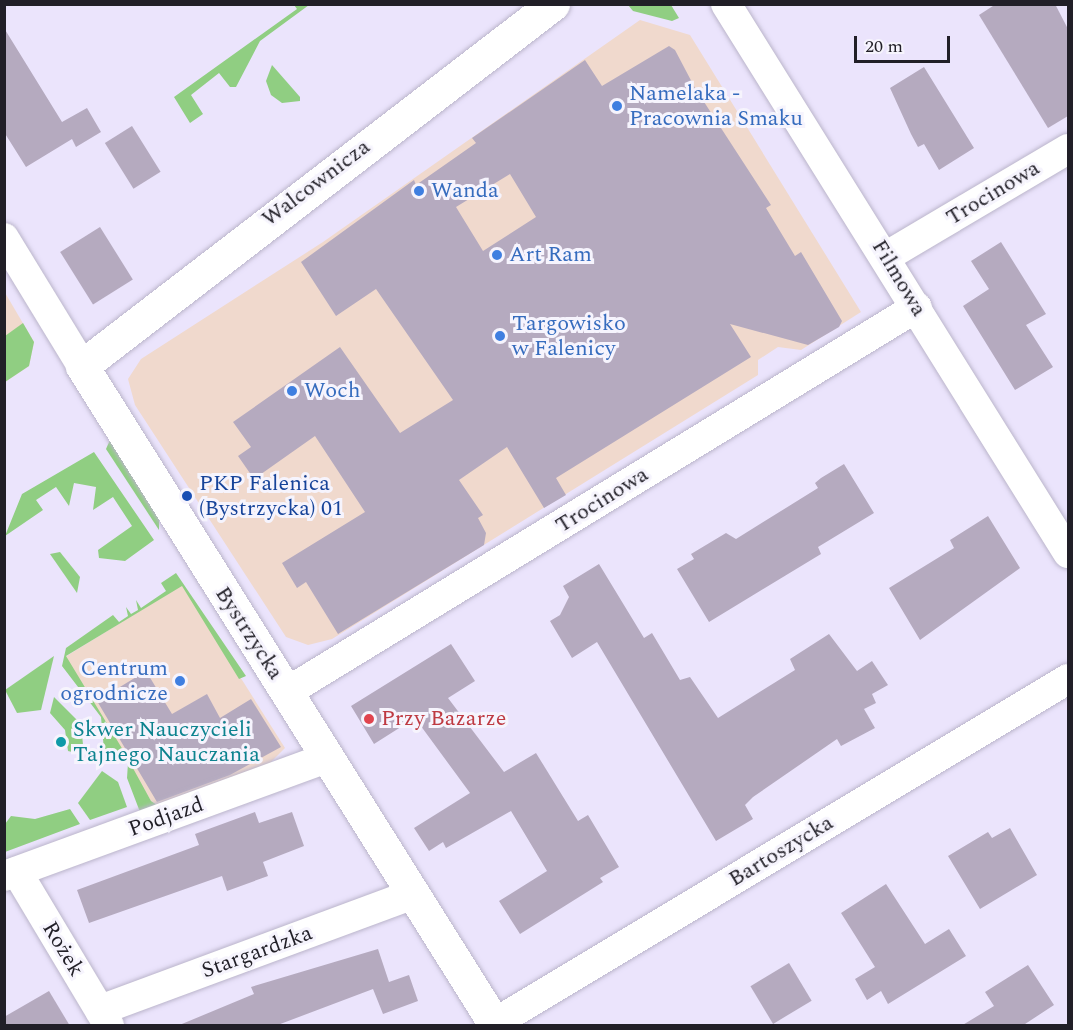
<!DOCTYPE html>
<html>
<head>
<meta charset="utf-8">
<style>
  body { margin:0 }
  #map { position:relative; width:1073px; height:1030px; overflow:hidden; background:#ebe4fc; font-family:Spectral,serif }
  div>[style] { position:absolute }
  .commercial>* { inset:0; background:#f0d9cd }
  .green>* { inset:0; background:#90ce82 }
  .building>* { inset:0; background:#b5aabf; transform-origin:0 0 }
  .roads { filter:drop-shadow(0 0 2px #bbb5cb) drop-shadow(0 0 2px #bbb5cb) }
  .minor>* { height:30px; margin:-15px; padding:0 15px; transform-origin:15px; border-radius:15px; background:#fff }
  .tertiary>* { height:33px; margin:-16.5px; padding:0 16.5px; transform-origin:16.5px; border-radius:16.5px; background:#fff }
  .dots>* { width:16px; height:16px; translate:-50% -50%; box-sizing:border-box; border:3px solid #f6f4fd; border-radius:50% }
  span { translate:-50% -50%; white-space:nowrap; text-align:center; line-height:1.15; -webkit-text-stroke:6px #f6f4fd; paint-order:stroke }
  .shop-label { font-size:22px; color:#366cbe }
  .left { translate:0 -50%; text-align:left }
  .right { translate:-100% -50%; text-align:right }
  .street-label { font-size:22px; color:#211f27 }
  .transit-label { font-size:22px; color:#164399 }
  .health-label { font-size:22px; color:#be3a42 }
  .culture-label { font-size:22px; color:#0d838f }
  .frame { position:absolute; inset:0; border:6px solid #211f27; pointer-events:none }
  .scale { position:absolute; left:854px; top:36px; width:96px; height:27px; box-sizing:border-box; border:3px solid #211f27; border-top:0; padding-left:8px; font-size:18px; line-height:21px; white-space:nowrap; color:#211f27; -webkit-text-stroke:4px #f6f4fd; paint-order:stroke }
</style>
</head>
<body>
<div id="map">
  <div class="commercial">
    <i style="clip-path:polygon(640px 20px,690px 35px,861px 312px,801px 350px,778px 347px,758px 360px,758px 375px,332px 639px,308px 645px,286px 637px,135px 405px,128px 379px,141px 359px,323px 242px)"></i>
    <i style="clip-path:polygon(4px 291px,34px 342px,29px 366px,5px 382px)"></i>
    <i style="clip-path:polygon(182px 585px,285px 748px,267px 766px,160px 807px,151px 801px,65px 657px)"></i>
  </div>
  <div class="green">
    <i style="clip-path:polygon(294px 5px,309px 5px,260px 41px,236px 87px,230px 87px,219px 73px,191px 95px,203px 114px,190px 123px,174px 97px,297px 9px)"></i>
    <i style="clip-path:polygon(628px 5px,671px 5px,679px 18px,672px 21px,633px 11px)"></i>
    <i style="clip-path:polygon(272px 65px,300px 97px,300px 101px,282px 103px,271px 95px,266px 81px)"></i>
    <i style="clip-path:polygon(23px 323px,34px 342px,29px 366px,5px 382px,5px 336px)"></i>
    <i style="clip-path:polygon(110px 440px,159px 519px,159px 530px,106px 449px)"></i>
    <i style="clip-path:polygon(94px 452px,154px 540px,125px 561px,99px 558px,98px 550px,132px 526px,113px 497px,93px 510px,96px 487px,74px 483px,69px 506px,56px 487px,36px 500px,43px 510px,5px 536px,22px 494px)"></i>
    <i style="clip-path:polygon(60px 552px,80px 577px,77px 593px,50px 554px)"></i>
    <i style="clip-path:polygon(176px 573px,246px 676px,239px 679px,182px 586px,66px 656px,123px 750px,151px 801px,160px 807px,140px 812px,127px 778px,128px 763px,119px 758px,105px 761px,101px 717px,62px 666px,66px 648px,113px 615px,119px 622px,128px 616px,126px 607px,131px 614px,138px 610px,136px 600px,141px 608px,166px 591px,161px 583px)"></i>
    <i style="clip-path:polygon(54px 656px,41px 710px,17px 713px,5px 690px)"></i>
    <i style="clip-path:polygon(54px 697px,81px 724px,84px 755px,68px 751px,65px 730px,50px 713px)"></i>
    <i style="clip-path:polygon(102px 771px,118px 782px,127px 807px,90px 820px,78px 803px)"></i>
    <i style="clip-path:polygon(70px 809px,80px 824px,5px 852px,5px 824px,11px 816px,35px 819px)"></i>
  </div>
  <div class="building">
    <i style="clip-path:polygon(996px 4px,1055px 4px,1068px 29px,1068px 116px,1048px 128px,979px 15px)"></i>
    <i style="clip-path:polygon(4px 28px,62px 122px,87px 108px,101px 132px,76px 147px,72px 139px,26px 167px,4px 132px)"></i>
    <i style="clip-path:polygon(evenodd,669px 46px,675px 50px,695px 88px,771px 205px,766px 208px,795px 256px,801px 252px,842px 321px,839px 327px,808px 345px,730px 324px,751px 357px,556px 478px,566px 495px,544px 508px,507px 447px,459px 480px,483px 515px,478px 518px,486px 533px,484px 545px,338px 634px,306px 582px,297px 588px,282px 563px,365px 512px,315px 436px,254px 479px,238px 456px,251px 447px,233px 422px,340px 347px,400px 433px,453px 400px,376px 289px,336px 316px,301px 262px,414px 180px,416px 185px,476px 143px,472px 138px,585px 60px,602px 86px,669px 46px,510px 174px,536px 217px,483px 251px,456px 207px,510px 174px)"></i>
    <i style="clip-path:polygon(924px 67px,974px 148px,939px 170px,924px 144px,918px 147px,911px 134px,890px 88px)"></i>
    <i style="left:132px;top:126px;width:54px;height:32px;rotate:58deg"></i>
    <i style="left:100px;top:227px;width:62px;height:47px;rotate:58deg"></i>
    <i style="clip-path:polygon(1001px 242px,1046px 314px,1026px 325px,1053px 367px,1015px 390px,963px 306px,989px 289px,971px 261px)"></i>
    <i style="clip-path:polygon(844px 464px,874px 513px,818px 547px,821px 554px,709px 622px,677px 569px,694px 559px,691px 554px,726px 533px,736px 539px,818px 488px,815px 483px,821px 478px)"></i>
    <i style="clip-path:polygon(988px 516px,1020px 568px,920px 640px,889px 588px,954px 548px,950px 540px)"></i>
    <i style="clip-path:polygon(599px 564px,644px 638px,652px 633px,680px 680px,690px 677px,718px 718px,795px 670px,790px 659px,829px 634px,857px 671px,872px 661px,888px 685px,872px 694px,876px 703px,864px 709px,875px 728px,841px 746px,837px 739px,753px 797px,745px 805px,753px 819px,716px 841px,597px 642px,572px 658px,550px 621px,560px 615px,569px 597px,563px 586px)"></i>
    <i style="clip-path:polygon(451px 644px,475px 681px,448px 698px,504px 772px,536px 753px,578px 821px,588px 815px,619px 867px,600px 878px,603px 882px,520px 934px,499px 901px,547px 871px,511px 811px,446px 848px,443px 842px,429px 851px,414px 828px,470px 793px,415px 718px,374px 744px,351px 706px)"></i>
    <i style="clip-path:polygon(146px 671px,172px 714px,207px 694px,220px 718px,251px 699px,281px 747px,230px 775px,157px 802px,97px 701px)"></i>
    <i style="clip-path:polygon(255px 812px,259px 823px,292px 812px,304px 846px,263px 862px,268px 876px,227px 891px,222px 876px,89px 923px,77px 890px,199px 845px,195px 834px)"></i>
    <i style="clip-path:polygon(1010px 828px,1037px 875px,980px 909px,948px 856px,988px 832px,992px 838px)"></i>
    <i style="clip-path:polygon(886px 884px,925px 944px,949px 929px,966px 956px,888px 1004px,881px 991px,867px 1000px,855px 979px,875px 967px,841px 913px)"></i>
    <i style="clip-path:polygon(378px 949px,389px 982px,409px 975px,418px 1001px,383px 1014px,373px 989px,275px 1026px,177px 1026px,254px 994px,251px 987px)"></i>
    <i style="left:789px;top:963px;width:44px;height:45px;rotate:59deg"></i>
    <i style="clip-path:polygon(1028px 965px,1054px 1005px,1022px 1026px,961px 1026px,994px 1006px,985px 992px)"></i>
    <i style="clip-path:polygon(49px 991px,70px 1026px,4px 1026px,4px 1017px)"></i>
  </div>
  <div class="roads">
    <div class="minor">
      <i style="left:726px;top:4px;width:647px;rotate:58.08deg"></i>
      <i style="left:4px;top:238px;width:150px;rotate:58.6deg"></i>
      <i style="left:887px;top:256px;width:210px;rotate:-30.6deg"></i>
      <i style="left:287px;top:692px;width:738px;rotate:-31.43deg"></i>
      <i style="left:17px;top:872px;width:179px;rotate:59.1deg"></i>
      <i style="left:4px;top:876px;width:344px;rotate:-20.1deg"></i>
      <i style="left:100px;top:1010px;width:334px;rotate:-20.3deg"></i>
      <i style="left:495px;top:1023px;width:668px;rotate:-30.98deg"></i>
    </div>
    <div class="tertiary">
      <i style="left:496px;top:1026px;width:779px;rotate:-122.1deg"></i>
      <i style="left:82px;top:366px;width:594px;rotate:-37.55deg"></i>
    </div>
  </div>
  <div class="dots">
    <i style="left:617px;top:106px;background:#3f7fe0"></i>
    <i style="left:419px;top:191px;background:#3f7fe0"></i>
    <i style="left:497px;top:255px;background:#3f7fe0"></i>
    <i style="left:500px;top:336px;background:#3f7fe0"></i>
    <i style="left:292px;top:391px;background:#3f7fe0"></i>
    <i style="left:187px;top:496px;background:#1a4fb4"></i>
    <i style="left:180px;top:681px;background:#3f7fe0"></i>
    <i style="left:369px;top:719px;background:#e0444e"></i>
    <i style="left:61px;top:742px;background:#0f9aa8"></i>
  </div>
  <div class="shop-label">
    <span class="left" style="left:629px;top:106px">Namelaka -<br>Pracownia Smaku</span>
    <span class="left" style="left:431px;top:191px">Wanda</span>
    <span class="left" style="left:509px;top:255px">Art Ram</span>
    <span class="left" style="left:512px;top:336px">Targowisko<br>w Falenicy</span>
    <span class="left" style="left:304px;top:391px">Woch</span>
    <span class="right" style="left:168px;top:681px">Centrum<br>ogrodnicze</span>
  </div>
  <div class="street-label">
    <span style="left:316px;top:183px;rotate:-37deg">Walcownicza</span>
    <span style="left:993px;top:193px;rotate:-31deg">Trocinowa</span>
    <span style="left:899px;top:278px;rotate:59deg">Filmowa</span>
    <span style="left:602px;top:500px;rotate:-32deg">Trocinowa</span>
    <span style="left:249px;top:633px;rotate:57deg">Bystrzycka</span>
    <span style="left:166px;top:817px;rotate:-20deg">Podjazd</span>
    <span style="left:781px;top:851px;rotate:-31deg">Bartoszycka</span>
    <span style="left:63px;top:949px;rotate:59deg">Rożek</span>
    <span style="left:257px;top:952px;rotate:-20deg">Stargardzka</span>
  </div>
  <div class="transit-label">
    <span class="left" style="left:199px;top:496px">PKP Falenica<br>(Bystrzycka) 01</span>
  </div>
  <div class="health-label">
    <span class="left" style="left:381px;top:719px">Przy Bazarze</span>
  </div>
  <div class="culture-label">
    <span class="left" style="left:73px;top:742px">Skwer Nauczycieli<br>Tajnego Nauczania</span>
  </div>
  <div class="frame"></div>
  <div class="scale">20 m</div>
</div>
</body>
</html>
